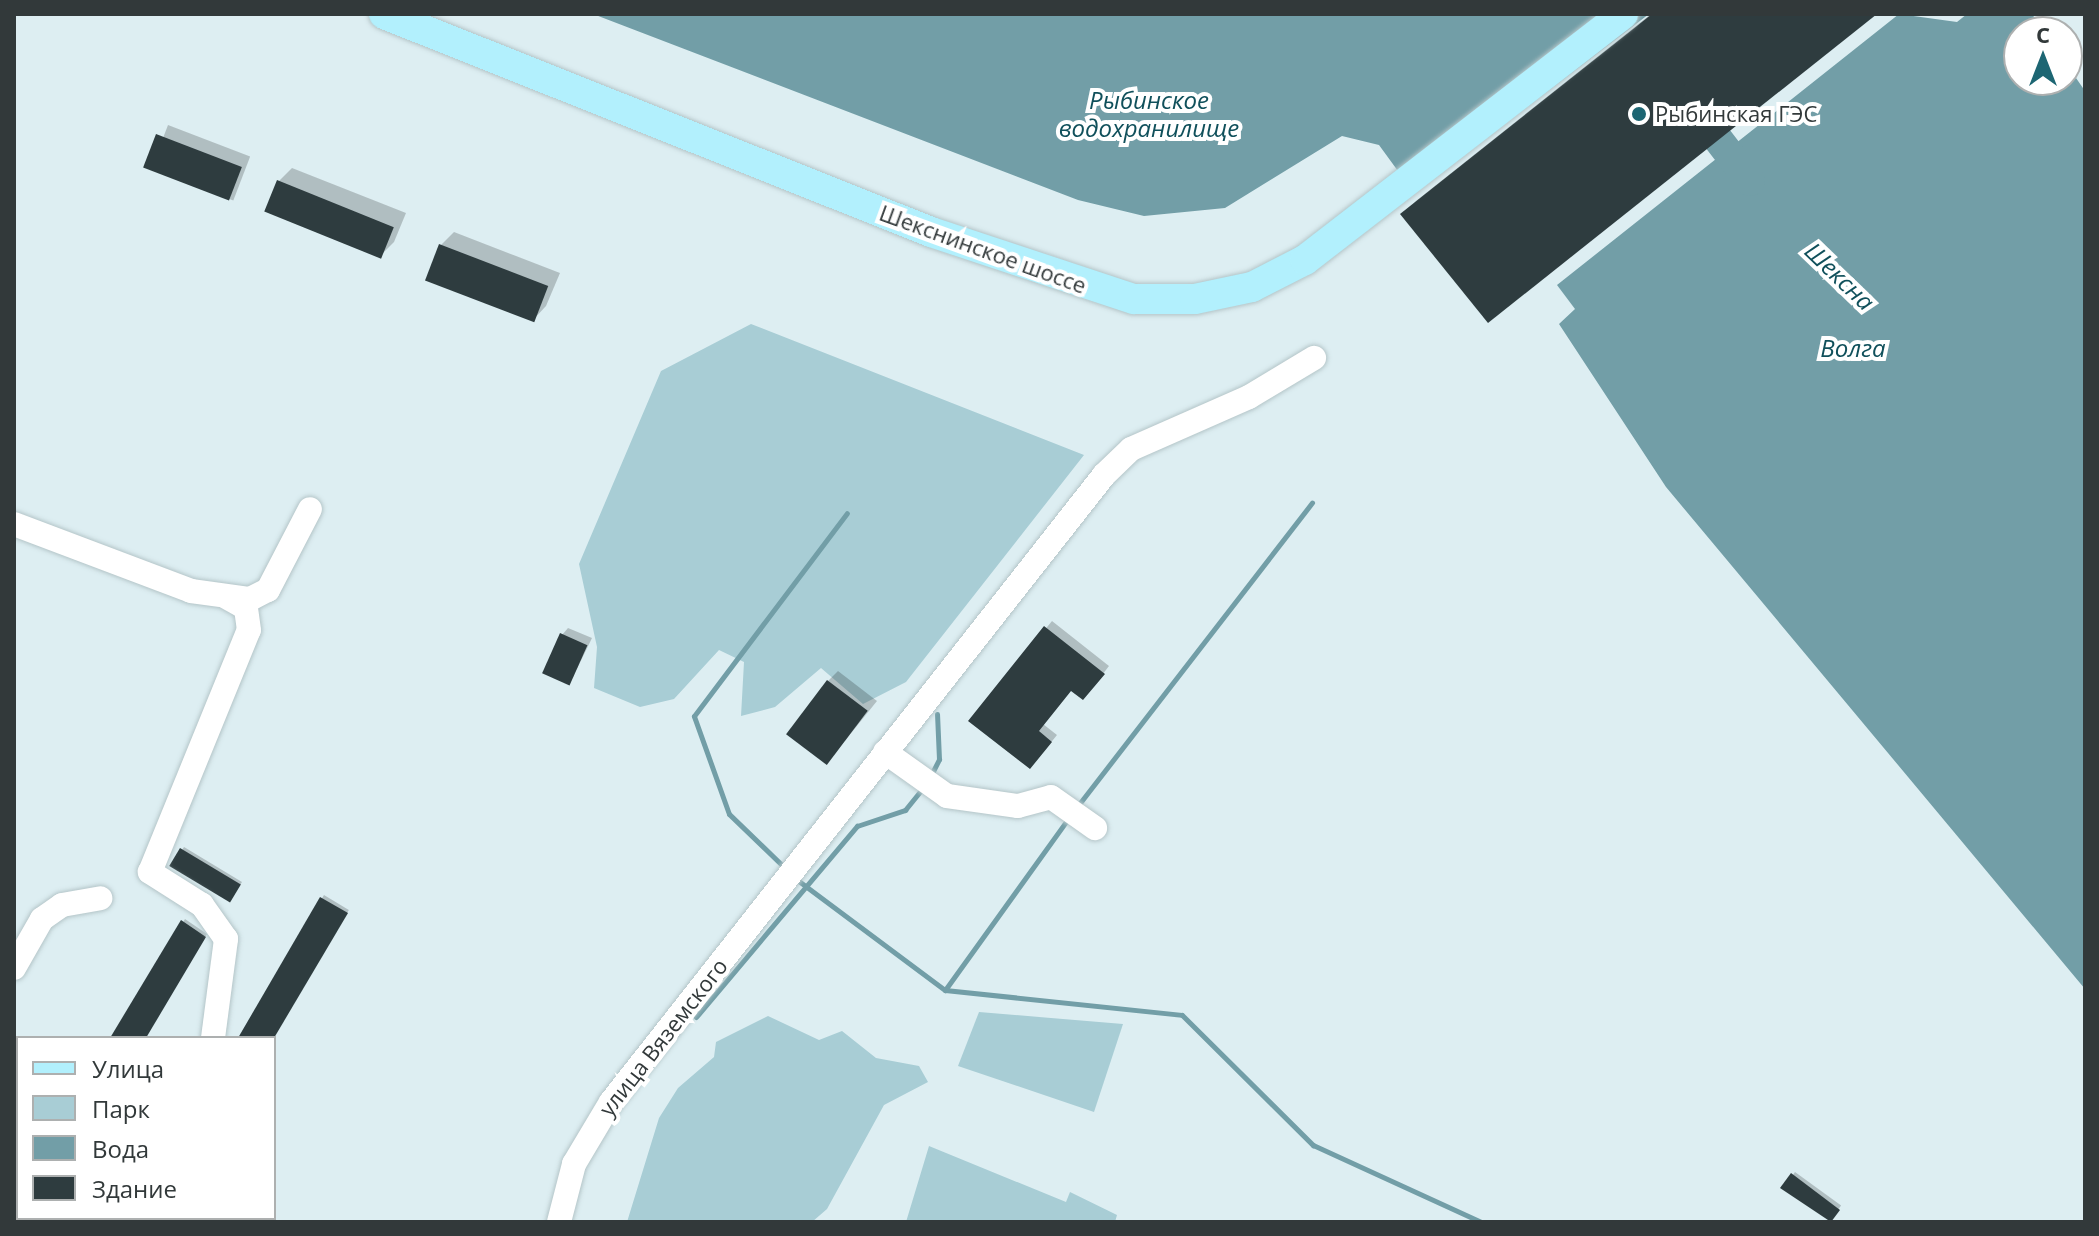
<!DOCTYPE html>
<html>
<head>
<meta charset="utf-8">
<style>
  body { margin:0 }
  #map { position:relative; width:2099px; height:1236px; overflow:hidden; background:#ddeef2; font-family:"Open Sans",sans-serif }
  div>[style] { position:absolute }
  .green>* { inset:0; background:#a8cdd5 }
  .water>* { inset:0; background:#729ea7 }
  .shadow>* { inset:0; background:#0003; transform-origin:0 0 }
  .stream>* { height:5px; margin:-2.5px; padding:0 2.5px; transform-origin:2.5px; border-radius:2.5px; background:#729ea7 }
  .river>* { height:30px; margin:-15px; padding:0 15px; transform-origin:15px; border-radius:15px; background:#729ea7 }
  .building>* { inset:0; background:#2e3c3f; transform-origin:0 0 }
  .roads { filter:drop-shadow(0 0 2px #b4c5c8) drop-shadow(0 0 2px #b4c5c8) }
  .minor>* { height:24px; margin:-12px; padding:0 12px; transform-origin:12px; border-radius:12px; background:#fff }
  .major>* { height:30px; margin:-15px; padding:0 15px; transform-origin:15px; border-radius:15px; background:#b2f0fd }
  .dots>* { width:22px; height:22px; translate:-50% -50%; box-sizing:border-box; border:4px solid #fff; border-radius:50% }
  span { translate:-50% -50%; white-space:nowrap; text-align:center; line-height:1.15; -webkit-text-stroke:8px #fff; paint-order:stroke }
  .poi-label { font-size:22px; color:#32393a }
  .left { translate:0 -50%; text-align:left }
  .street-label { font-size:22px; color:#32393a }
  .water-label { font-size:24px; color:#10505b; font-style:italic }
  .frame { position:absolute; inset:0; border:16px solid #32393a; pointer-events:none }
  .legend { position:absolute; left:16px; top:1036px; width:260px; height:184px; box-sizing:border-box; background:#fff; border:2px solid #adb0b0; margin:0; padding:10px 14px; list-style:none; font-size:24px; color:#32393a }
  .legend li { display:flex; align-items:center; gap:16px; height:40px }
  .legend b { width:40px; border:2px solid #adb0b0 }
  .north { position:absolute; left:2003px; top:16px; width:80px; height:80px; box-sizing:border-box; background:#fff; border:2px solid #adb0b0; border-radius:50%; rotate:0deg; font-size:22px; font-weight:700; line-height:32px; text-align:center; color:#32393a }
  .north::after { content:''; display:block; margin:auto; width:28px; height:36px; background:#1d6673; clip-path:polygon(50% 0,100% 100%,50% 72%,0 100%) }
</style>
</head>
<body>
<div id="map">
  <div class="green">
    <i style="clip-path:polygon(751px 324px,1084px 455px,906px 682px,863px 704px,821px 668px,775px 707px,741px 716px,744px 662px,719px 650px,674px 699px,640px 707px,594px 688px,597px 647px,579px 564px,661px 371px)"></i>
    <i style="clip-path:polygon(979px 1012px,1123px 1024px,1094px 1112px,958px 1066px)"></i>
    <i style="clip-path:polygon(768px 1016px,819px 1040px,842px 1031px,876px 1058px,919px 1066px,928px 1082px,884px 1105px,827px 1209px,812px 1222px,627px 1222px,659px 1118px,678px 1088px,714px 1057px,716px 1042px)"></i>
    <i style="clip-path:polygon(929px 1146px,1066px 1202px,1070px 1192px,1117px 1215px,1115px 1222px,906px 1222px)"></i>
  </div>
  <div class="water">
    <i style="clip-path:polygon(593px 14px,1649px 14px,1414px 193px,1379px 145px,1342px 136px,1225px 208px,1144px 216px,1078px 200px)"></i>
    <i style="clip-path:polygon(1899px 14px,1957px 22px,1967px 14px,2032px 14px,2044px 32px,2019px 32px,2019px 80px,2067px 80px,2067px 65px,2085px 91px,2085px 989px,1666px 487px,1559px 324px,1575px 309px,1557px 285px)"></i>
  </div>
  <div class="shadow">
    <i style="clip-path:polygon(1651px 14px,1874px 14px,1403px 214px,1416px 201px)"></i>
    <i style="left:168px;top:125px;width:88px;height:47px;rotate:21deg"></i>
    <i style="clip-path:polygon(292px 168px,406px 213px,394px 242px,381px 255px,279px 181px)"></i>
    <i style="clip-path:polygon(454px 232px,560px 273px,546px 306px,533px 320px,441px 245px)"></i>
    <i style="clip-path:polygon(1052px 621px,1109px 666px,1089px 692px,1072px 689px,1043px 724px,1057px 735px,1036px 761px,971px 720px)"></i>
    <i style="clip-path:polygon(568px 628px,592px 638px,570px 683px,562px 635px)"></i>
    <i style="clip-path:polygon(838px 671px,877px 701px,827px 763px,828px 681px)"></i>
    <i style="clip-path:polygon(184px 847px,242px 882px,232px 898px,172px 865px)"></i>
    <i style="left:324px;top:895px;width:29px;height:166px;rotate:31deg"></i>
    <i style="clip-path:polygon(185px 919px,207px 934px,145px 1038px,112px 1038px)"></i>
    <i style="left:1795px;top:1172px;width:57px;height:19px;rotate:36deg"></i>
    <i style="clip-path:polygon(148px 1218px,168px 1218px,166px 1222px)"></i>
  </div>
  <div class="stream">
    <i style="left:930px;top:777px;width:20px;rotate:-63deg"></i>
    <i style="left:939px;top:759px;width:45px;rotate:-92.5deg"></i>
    <i style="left:1076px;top:808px;width:386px;rotate:-52.3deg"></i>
    <i style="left:786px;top:869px;width:79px;rotate:-136deg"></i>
    <i style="left:729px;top:814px;width:104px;rotate:-109.7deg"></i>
    <i style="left:694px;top:716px;width:254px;rotate:-53deg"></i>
    <i style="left:796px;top:879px;width:186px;rotate:36.7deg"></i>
    <i style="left:945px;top:990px;width:238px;rotate:6deg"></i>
    <i style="left:1182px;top:1015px;width:185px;rotate:44.8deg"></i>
    <i style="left:1313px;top:1145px;width:185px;rotate:24.6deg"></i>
    <i style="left:945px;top:990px;width:211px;rotate:-54.3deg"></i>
    <i style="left:696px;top:1017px;width:250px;rotate:-49.9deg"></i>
    <i style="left:857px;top:826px;width:51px;rotate:-18.4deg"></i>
    <i style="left:905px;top:810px;width:27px;rotate:-51deg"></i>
  </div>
  <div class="river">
    <i style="left:1694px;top:108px;width:92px;rotate:52.5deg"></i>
  </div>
  <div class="building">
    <i style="clip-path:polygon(1652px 14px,1877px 14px,1488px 323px,1400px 214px)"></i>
    <i style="left:156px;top:134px;width:92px;height:36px;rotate:21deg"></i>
    <i style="left:277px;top:180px;width:126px;height:34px;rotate:22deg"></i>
    <i style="left:439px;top:244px;width:117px;height:39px;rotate:21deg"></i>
    <i style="clip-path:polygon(1044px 626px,1105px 674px,1083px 700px,1071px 691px,1039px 731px,1052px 742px,1030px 769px,968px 721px)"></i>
    <i style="left:560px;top:633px;width:30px;height:44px;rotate:24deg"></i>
    <i style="left:827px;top:680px;width:51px;height:68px;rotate:37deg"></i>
    <i style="left:180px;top:848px;width:71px;height:21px;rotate:31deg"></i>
    <i style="clip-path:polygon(320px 897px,348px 913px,274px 1038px,238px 1038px)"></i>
    <i style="clip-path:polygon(181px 920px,206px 937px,146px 1038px,110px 1038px)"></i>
    <i style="clip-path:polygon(1791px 1173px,1840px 1210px,1831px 1222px,1780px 1188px)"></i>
  </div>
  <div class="roads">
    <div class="minor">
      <i style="left:14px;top:524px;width:189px;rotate:20.7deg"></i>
      <i style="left:191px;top:591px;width:60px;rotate:7.7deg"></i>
      <i style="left:250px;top:599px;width:20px;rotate:-27deg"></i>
      <i style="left:268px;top:590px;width:91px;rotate:-62.6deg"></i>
      <i style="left:885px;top:752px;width:76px;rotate:35.4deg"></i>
      <i style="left:947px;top:796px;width:72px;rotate:8deg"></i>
      <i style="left:1018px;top:806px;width:34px;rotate:-15deg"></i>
      <i style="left:1051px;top:797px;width:54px;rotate:35.2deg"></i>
      <i style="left:14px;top:968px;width:56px;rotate:-60.3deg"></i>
      <i style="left:42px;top:919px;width:24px;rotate:-35deg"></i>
      <i style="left:62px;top:905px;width:39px;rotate:-10deg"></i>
      <i style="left:213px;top:1038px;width:100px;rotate:-82.5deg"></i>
      <i style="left:226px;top:939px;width:42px;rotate:-125.2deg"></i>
      <i style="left:202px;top:905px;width:62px;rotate:-147.6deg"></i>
      <i style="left:150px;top:872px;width:261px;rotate:-67.8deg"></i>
      <i style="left:249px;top:630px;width:22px;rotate:-98deg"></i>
      <i style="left:246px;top:608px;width:21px;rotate:-151deg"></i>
      <i style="left:559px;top:1222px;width:60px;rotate:-75.5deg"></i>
      <i style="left:574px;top:1164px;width:72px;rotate:-59.2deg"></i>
      <i style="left:611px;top:1102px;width:798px;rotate:-51.82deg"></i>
      <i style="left:1104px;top:475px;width:37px;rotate:-44deg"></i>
      <i style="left:1131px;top:449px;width:129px;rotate:-23.8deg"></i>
      <i style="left:1249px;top:397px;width:76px;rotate:-31deg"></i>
    </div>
    <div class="major">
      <i style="left:384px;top:14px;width:589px;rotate:21.73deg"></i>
      <i style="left:931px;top:232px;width:214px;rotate:18.3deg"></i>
      <i style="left:1134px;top:299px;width:61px"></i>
      <i style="left:1195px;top:299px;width:58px;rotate:-11.9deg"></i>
      <i style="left:1252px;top:287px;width:59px;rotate:-27deg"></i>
      <i style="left:1305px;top:260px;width:402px;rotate:-37.7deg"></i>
    </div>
  </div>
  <div class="dots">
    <i style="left:1639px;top:114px;background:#1d6673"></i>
  </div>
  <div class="poi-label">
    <span class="left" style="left:1655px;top:114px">Рыбинская ГЭС</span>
  </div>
  <div class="street-label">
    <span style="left:983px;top:249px;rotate:20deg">Шекснинское шоссе</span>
    <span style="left:663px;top:1037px;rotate:-52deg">улица Вяземского</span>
  </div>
  <div class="water-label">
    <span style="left:1149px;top:114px">Рыбинское<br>водохранилище</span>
    <span style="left:1840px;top:276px;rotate:44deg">Шексна</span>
    <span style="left:1853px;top:348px">Волга</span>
  </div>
  <div class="frame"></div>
  <ul class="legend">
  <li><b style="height:10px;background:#b2f0fd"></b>Улица</li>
  <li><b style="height:22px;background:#a8cdd5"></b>Парк</li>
  <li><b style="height:22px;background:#729ea7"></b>Вода</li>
  <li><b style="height:22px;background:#2e3c3f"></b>Здание</li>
  </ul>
  <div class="north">С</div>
</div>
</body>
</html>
